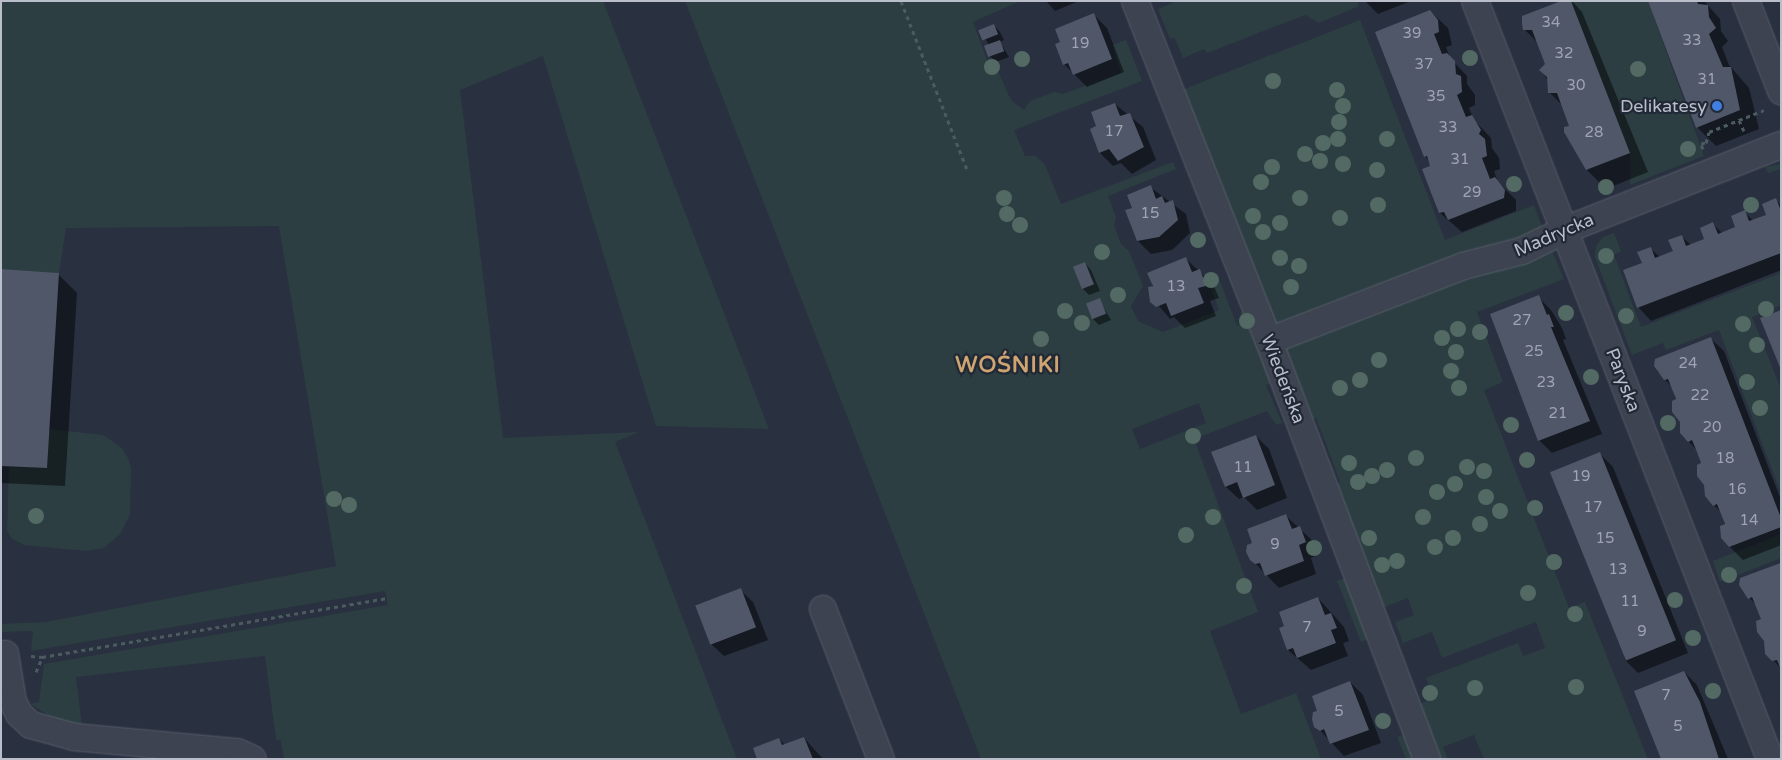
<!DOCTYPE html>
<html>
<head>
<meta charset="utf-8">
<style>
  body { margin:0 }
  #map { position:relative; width:1782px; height:760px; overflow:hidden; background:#293040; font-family:"Varela Round",sans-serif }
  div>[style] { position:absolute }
  .green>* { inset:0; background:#2c3e42 }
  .shadow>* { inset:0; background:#0007 }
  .building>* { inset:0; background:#4f5769; transform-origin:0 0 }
  .path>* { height:3px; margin-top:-1.5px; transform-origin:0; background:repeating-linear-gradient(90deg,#4b5b60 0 4px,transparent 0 8px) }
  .roads { filter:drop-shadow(0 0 1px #585e6b) drop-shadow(0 0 1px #585e6b) }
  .minor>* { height:26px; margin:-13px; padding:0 13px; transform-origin:13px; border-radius:13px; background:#3d4350 }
  .trees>* { width:16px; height:16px; margin:-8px; border-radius:50%; background:#526a63 }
  .dots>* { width:14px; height:14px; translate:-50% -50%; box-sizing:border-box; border:2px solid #212836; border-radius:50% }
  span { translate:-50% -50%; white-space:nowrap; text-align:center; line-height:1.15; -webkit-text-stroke:4.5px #212836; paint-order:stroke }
  .number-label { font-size:15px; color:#9fa4b2 }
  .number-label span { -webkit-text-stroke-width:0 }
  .poi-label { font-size:18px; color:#babeca }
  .right { translate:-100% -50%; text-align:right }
  .street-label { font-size:18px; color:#babeca }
  .district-label { font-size:22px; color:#cea471; font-weight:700; letter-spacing:1px }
  .frame { position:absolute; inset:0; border:2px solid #babeca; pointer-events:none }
</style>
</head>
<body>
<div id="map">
  <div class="green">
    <i style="clip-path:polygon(1px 1px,603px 1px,769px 429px,656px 426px,543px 56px,460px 90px,503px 438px,639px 432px,615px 442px,737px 759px,284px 759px,281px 741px,276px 739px,265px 656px,76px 677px,82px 727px,57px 721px,31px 704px,39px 702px,44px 664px,388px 605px,385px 591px,31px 651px,33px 631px,1px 632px,1px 624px,46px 622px,336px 566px,279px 226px,66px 228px,59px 273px,1px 269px)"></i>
    <i style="clip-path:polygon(evenodd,685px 1px,1020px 1px,973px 22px,987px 60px,992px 58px,1011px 100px,1024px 110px,1030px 101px,1054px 92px,1063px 94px,1121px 73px,1112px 45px,1126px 40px,1142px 81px,1014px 130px,1025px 156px,1036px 156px,1045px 165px,1061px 204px,1173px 162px,1176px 169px,1108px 196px,1116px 217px,1114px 225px,1121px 244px,1129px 251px,1143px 286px,1131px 306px,1138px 321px,1163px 332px,1219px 310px,1208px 280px,1218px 276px,1237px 326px,1244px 323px,1240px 313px,1248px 310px,1272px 383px,1266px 385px,1282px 423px,1276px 425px,1267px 411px,1194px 439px,1258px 612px,1210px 631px,1241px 714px,1296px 693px,1321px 759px,981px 759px,685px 1px,1199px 403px,1206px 423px,1140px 449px,1132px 429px,1199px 403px)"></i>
    <i style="clip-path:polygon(1177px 1px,1357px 1px,1359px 6px,1319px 23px,1305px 15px,1207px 53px,1204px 49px,1183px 58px,1175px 38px,1170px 39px,1158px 9px)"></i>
    <i style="clip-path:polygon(1571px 1px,1648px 1px,1704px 156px,1630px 185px,1630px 153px)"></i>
    <i style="clip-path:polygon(1360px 20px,1445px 240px,1534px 205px,1545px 235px,1279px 326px,1273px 323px,1182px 90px)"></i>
    <i style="clip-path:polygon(1781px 164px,1781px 169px,1768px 173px,1765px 167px)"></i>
    <i style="clip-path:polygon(1614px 233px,1621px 251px,1614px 255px,1641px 327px,1781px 273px,1781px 305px,1752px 317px,1781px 389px,1781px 493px,1719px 330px,1666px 350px,1663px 343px,1632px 355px,1595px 257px,1596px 246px,1603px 237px)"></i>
    <i style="clip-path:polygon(1551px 248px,1564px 279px,1477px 312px,1503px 382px,1484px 390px,1569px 608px,1585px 602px,1648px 759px,1484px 759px,1474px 735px,1443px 747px,1448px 759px,1440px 759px,1419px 704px,1434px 698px,1426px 678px,1518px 643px,1523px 656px,1545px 648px,1536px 622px,1442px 658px,1432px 632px,1403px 643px,1395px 622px,1414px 615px,1408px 598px,1381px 608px,1335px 484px,1340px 482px,1328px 449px,1316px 418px,1309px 420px,1280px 348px)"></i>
    <i style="clip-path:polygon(48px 429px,103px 435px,122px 448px,128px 458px,131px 468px,130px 515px,120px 534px,104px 548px,86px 551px,24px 545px,11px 538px,7px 530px,9px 467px,46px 468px)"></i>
    <i style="clip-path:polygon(1781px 534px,1781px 558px,1720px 582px,1713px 561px)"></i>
    <i style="clip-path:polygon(1348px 577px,1370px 638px,1361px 642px,1337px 581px)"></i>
    <i style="clip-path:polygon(1407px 733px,1417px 759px,1406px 759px,1397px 737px)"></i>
  </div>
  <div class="shadow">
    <i style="clip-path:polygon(1046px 1px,1079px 1px,1055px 11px)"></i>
    <i style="clip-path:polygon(1365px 1px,1411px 1px,1378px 14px)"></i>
    <i style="clip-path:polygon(1564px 1px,1572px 1px,1582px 12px,1648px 172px,1606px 189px,1587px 170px,1565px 132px,1571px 126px,1562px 105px,1549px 92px,1549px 82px,1541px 70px,1547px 64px,1537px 42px,1524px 29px)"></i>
    <i style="clip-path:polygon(1649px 1px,1704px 1px,1720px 19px,1721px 31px,1728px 41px,1722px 47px,1729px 65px,1749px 88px,1759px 129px,1716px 146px,1697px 127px)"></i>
    <i style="clip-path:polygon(1430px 11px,1448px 28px,1452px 45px,1446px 47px,1450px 58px,1467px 76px,1467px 84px,1475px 95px,1475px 105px,1469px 108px,1474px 120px,1491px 138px,1492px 148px,1499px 158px,1500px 169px,1494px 171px,1498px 182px,1516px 200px,1516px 211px,1462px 232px,1440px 213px,1432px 166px,1425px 156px)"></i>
    <i style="clip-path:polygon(1094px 15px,1107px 28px,1124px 72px,1087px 87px,1064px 64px,1062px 43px)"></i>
    <i style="clip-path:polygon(994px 25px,1000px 32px,1004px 40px,1000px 42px,1009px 57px,996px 62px,990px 56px,989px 45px,980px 30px)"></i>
    <i style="clip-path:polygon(1115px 104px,1143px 127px,1156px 160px,1132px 174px,1121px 163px,1113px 166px,1100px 153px,1091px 130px,1098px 127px)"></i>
    <i style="clip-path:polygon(1150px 187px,1186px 214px,1190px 233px,1172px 250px,1151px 254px,1138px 241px,1134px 208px)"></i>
    <i style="clip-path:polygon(1775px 200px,1781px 205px,1781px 270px,1651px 321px,1639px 308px,1624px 271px,1643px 264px,1651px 249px,1660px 257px,1674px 252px,1681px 236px,1691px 245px,1706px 240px,1713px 224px,1722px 233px,1737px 227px,1744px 212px,1754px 221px,1768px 215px)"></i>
    <i style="clip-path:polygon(1186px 259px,1213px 284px,1219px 298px,1210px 301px,1216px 316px,1185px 328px,1174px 317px,1170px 319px,1149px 294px,1149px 288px)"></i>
    <i style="clip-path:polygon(1085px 263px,1091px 270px,1100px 291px,1089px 295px,1083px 289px)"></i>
    <i style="clip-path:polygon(1px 270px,58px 274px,77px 293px,65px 486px,1px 483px)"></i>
    <i style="clip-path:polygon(1538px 297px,1551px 310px,1562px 328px,1566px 339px,1563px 340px,1602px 434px,1552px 453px,1539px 440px)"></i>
    <i style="clip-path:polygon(1099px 300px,1111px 320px,1099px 325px,1093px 319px)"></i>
    <i style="clip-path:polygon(1711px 339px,1724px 351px,1781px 500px,1781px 545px,1743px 560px,1729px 546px,1722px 513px,1714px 505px,1697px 450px,1688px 441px,1672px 387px,1657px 371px,1656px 360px)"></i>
    <i style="clip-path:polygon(1256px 436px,1269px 449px,1287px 498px,1257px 510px,1244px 497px,1239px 499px,1226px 487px)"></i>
    <i style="clip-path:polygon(1600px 454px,1613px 467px,1688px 653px,1638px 673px,1625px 660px)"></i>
    <i style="clip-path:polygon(1286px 516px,1313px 541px,1318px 555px,1311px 558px,1316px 574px,1279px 588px,1251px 559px,1254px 544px)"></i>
    <i style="clip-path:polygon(1781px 564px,1781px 668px,1766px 653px,1763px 620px,1757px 606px,1742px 590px,1742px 579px)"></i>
    <i style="clip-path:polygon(740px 590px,753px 602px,768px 640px,724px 656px,711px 644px)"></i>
    <i style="clip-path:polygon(1318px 598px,1344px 627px,1349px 641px,1343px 643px,1348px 656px,1311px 670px,1288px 650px)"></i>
    <i style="clip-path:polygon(1684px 672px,1697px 685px,1728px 759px,1663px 759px)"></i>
    <i style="clip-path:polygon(1350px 682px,1363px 695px,1381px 743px,1344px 756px,1316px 726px,1319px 712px)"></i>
    <i style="clip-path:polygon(804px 738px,823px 759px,759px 759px,779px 739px,785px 745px)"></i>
  </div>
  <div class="building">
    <i style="clip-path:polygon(1561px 1px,1571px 1px,1630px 153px,1586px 170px,1564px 132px,1564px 127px,1569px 126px,1557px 93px,1548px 93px,1547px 77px,1539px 70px,1545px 64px,1532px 30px,1523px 30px,1522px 24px,1522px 16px)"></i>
    <i style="clip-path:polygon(1648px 1px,1697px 1px,1698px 4px,1708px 5px,1709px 17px,1716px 28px,1709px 34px,1723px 67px,1731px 67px,1740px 110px,1696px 128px)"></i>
    <i style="clip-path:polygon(1430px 10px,1438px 20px,1439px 32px,1434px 34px,1442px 54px,1447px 53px,1455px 61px,1456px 74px,1461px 76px,1462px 92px,1457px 95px,1466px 117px,1472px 115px,1481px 130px,1479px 134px,1485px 139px,1487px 156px,1482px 158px,1490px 179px,1495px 177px,1505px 190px,1504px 198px,1448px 220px,1444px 212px,1439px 213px,1430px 190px,1422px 169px,1430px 166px,1427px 156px,1424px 157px,1375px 32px)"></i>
    <i style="clip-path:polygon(1094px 13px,1112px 59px,1073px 75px,1068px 63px,1063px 65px,1055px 44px,1060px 42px,1055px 29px)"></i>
    <i style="left:994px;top:24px;width:11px;height:17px;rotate:68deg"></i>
    <i style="left:1000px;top:40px;width:12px;height:17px;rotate:70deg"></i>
    <i style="clip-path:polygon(1115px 103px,1120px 116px,1130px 113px,1144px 147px,1118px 161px,1109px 149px,1099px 153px,1090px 129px,1096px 126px,1091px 112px)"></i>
    <i style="clip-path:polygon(1151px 185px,1156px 199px,1162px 196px,1165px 203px,1173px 200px,1178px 220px,1159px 237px,1137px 241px,1125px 210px,1132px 208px,1127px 195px)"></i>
    <i style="clip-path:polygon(1776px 198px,1781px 211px,1781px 253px,1637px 308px,1623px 270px,1642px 263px,1637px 252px,1651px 247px,1655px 258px,1673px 251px,1668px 240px,1682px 235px,1686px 246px,1704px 239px,1700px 228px,1713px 222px,1718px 234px,1735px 227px,1731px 216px,1745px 210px,1749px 221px,1766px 215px,1762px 204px)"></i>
    <i style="clip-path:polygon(1186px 257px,1192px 272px,1200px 269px,1206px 286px,1198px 288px,1204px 303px,1171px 316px,1166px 303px,1156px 307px,1150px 302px,1148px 287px,1153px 286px,1147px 273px)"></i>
    <i style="left:1085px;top:262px;width:24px;height:13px;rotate:68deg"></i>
    <i style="clip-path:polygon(1px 269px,59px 273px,47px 468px,1px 466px)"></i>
    <i style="clip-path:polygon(1539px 295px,1547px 315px,1549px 314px,1554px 327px,1551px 327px,1590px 421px,1538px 441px,1490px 314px)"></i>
    <i style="left:1100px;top:298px;width:17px;height:15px;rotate:69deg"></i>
    <i style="clip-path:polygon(1781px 310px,1781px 370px,1760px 318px)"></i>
    <i style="clip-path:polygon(1711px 337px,1781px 518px,1781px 527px,1729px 547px,1721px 538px,1720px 526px,1725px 524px,1717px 504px,1713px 506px,1705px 496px,1704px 485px,1697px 476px,1697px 465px,1701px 463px,1697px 452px,1692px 440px,1688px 442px,1680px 433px,1680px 422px,1672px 412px,1672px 401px,1676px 399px,1668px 379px,1664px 380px,1654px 366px,1655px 359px)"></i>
    <i style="clip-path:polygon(1256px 435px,1275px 485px,1243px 498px,1237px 482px,1225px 487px,1211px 452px)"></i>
    <i style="left:1600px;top:452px;width:203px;height:54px;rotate:68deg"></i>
    <i style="clip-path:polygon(1286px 514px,1292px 529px,1300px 526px,1306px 542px,1299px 545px,1304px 561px,1265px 576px,1260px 563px,1255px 564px,1250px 560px,1246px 552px,1247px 545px,1252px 543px,1247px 529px)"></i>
    <i style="clip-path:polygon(1781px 563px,1781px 670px,1777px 660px,1772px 661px,1765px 654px,1764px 641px,1757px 632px,1756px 621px,1761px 619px,1752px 597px,1748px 599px,1739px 585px,1740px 578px)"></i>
    <i style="left:741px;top:588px;width:42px;height:49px;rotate:69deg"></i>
    <i style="clip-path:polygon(1318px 597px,1325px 615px,1331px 613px,1337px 628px,1331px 630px,1336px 643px,1297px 658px,1293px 648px,1287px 650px,1279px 628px,1284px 626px,1279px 612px)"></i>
    <i style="clip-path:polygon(1684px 671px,1700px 702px,1719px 759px,1661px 759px,1634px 691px)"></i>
    <i style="clip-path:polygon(1350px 681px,1369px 730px,1330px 744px,1324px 729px,1320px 731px,1314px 727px,1312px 719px,1313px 712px,1317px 711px,1312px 696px)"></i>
    <i style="clip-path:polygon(804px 737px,813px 759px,757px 759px,753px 748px,779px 738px,782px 745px)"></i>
  </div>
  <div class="path">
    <i style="left:901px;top:1px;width:180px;rotate:68.6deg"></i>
    <i style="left:1739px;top:120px;width:12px;rotate:66deg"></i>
    <i style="left:1706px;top:143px;width:11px;rotate:-75deg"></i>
    <i style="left:1709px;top:132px;width:59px;rotate:-21.8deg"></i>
    <i style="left:1703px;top:149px;width:5px;rotate:-112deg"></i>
    <i style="left:1701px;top:144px;width:5px;rotate:-22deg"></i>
    <i style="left:31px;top:656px;width:11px;rotate:5deg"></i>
    <i style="left:42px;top:657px;width:349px;rotate:-9.7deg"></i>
    <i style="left:36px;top:672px;width:15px;rotate:-67deg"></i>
  </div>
  <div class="roads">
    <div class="minor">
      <i style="left:1135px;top:1px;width:365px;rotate:68.5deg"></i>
      <i style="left:1269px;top:341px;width:447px;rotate:69.3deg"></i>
      <i style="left:1475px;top:1px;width:813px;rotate:68.73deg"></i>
      <i style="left:1746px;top:1px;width:97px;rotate:68.7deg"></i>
      <i style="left:1269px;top:341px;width:208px;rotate:-21.1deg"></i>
      <i style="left:1463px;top:266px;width:61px;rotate:-14.3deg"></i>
      <i style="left:1522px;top:251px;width:48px;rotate:-26deg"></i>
      <i style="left:1565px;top:230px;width:232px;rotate:-21.5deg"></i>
      <i style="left:823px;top:609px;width:161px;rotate:68.9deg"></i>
      <i style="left:1px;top:654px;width:4px"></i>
      <i style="left:5px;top:654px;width:49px;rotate:80.5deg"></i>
      <i style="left:13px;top:702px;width:13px;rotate:63deg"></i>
      <i style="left:19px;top:714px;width:16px;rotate:43deg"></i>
      <i style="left:31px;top:725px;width:45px;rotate:15.6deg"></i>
      <i style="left:74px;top:737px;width:164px;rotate:5.3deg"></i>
      <i style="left:237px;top:752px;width:17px;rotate:24deg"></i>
    </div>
  </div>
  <div class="trees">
    <i style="left:1470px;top:58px"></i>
    <i style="left:1022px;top:59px"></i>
    <i style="left:992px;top:67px"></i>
    <i style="left:1638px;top:69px"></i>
    <i style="left:1273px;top:81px"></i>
    <i style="left:1337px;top:90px"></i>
    <i style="left:1343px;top:106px"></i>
    <i style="left:1339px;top:122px"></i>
    <i style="left:1338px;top:139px"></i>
    <i style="left:1387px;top:139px"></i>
    <i style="left:1323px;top:143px"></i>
    <i style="left:1688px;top:149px"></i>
    <i style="left:1305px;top:154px"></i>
    <i style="left:1320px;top:161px"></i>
    <i style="left:1343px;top:164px"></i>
    <i style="left:1272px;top:167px"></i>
    <i style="left:1377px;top:170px"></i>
    <i style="left:1261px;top:182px"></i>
    <i style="left:1514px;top:184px"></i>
    <i style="left:1606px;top:187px"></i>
    <i style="left:1004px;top:198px"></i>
    <i style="left:1300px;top:198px"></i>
    <i style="left:1378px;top:205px"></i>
    <i style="left:1751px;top:205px"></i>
    <i style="left:1007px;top:214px"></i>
    <i style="left:1253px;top:216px"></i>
    <i style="left:1340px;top:218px"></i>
    <i style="left:1280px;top:223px"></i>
    <i style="left:1020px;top:225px"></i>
    <i style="left:1263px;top:232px"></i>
    <i style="left:1198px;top:240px"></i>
    <i style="left:1102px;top:252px"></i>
    <i style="left:1606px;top:256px"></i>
    <i style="left:1280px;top:258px"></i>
    <i style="left:1299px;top:266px"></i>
    <i style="left:1211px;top:280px"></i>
    <i style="left:1291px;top:287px"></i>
    <i style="left:1118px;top:295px"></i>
    <i style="left:1766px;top:309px"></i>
    <i style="left:1065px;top:311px"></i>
    <i style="left:1566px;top:313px"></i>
    <i style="left:1626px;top:316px"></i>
    <i style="left:1247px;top:321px"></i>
    <i style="left:1082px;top:323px"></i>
    <i style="left:1743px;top:324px"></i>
    <i style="left:1458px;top:329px"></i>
    <i style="left:1480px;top:332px"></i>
    <i style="left:1442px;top:338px"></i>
    <i style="left:1041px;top:339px"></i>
    <i style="left:1757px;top:345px"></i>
    <i style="left:1456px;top:352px"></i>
    <i style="left:1379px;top:360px"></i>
    <i style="left:1451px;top:371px"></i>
    <i style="left:1591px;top:377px"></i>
    <i style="left:1360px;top:380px"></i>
    <i style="left:1747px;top:382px"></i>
    <i style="left:1340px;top:388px"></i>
    <i style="left:1459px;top:388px"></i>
    <i style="left:1760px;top:408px"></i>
    <i style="left:1668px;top:423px"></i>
    <i style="left:1511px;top:425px"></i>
    <i style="left:1193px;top:436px"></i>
    <i style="left:1416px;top:458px"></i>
    <i style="left:1527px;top:460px"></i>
    <i style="left:1349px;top:463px"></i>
    <i style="left:1467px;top:467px"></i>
    <i style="left:1387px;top:470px"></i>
    <i style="left:1484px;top:471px"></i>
    <i style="left:1372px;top:476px"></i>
    <i style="left:1358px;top:482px"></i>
    <i style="left:1455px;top:484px"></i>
    <i style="left:1437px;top:492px"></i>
    <i style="left:1486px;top:497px"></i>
    <i style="left:334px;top:499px"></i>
    <i style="left:349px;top:505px"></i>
    <i style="left:1535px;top:508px"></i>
    <i style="left:1500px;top:511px"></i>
    <i style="left:36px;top:516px"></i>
    <i style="left:1213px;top:517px"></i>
    <i style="left:1423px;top:517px"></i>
    <i style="left:1480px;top:524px"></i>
    <i style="left:1186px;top:535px"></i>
    <i style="left:1369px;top:538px"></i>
    <i style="left:1453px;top:538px"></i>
    <i style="left:1435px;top:547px"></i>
    <i style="left:1314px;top:548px"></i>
    <i style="left:1397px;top:561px"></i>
    <i style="left:1554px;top:562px"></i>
    <i style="left:1382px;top:565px"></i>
    <i style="left:1729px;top:575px"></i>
    <i style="left:1244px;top:586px"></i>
    <i style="left:1528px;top:593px"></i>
    <i style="left:1675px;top:600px"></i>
    <i style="left:1575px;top:614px"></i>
    <i style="left:1693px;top:638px"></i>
    <i style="left:1576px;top:687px"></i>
    <i style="left:1475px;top:688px"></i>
    <i style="left:1713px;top:691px"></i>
    <i style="left:1430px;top:693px"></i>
    <i style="left:1383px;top:721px"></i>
  </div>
  <div class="dots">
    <i style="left:1717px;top:106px;background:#3f7fe0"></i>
  </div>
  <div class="number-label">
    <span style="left:1551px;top:23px">34</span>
    <span style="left:1412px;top:34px">39</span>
    <span style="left:1692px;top:41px">33</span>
    <span style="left:1080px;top:44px">19</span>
    <span style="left:1564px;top:54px">32</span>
    <span style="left:1424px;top:65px">37</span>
    <span style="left:1707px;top:80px">31</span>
    <span style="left:1576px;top:86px">30</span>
    <span style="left:1436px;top:97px">35</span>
    <span style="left:1448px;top:128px">33</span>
    <span style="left:1114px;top:132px">17</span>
    <span style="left:1594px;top:133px">28</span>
    <span style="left:1460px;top:160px">31</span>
    <span style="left:1472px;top:193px">29</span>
    <span style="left:1150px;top:214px">15</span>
    <span style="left:1176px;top:287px">13</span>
    <span style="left:1522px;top:321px">27</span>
    <span style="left:1534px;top:352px">25</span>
    <span style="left:1688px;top:364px">24</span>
    <span style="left:1546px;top:383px">23</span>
    <span style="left:1700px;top:396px">22</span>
    <span style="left:1558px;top:414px">21</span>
    <span style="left:1712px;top:428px">20</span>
    <span style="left:1725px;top:459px">18</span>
    <span style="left:1243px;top:468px">11</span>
    <span style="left:1581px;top:477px">19</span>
    <span style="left:1737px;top:490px">16</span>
    <span style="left:1593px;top:508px">17</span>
    <span style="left:1749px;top:521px">14</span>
    <span style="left:1605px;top:539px">15</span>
    <span style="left:1275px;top:545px">9</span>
    <span style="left:1618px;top:570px">13</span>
    <span style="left:1630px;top:602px">11</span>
    <span style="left:1307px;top:628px">7</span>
    <span style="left:1642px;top:632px">9</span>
    <span style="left:1666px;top:696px">7</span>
    <span style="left:1339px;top:712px">5</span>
    <span style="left:1678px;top:727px">5</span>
  </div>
  <div class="poi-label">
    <span class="right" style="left:1707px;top:106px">Delikatesy</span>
  </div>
  <div class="street-label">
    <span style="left:1554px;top:235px;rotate:-23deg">Madrycka</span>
    <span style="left:1283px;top:379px;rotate:69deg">Wiedeńska</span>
    <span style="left:1623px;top:380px;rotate:69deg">Paryska</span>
  </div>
  <div class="district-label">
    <span style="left:1008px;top:366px">WOŚNIKI</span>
  </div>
  <div class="frame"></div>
</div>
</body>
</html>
